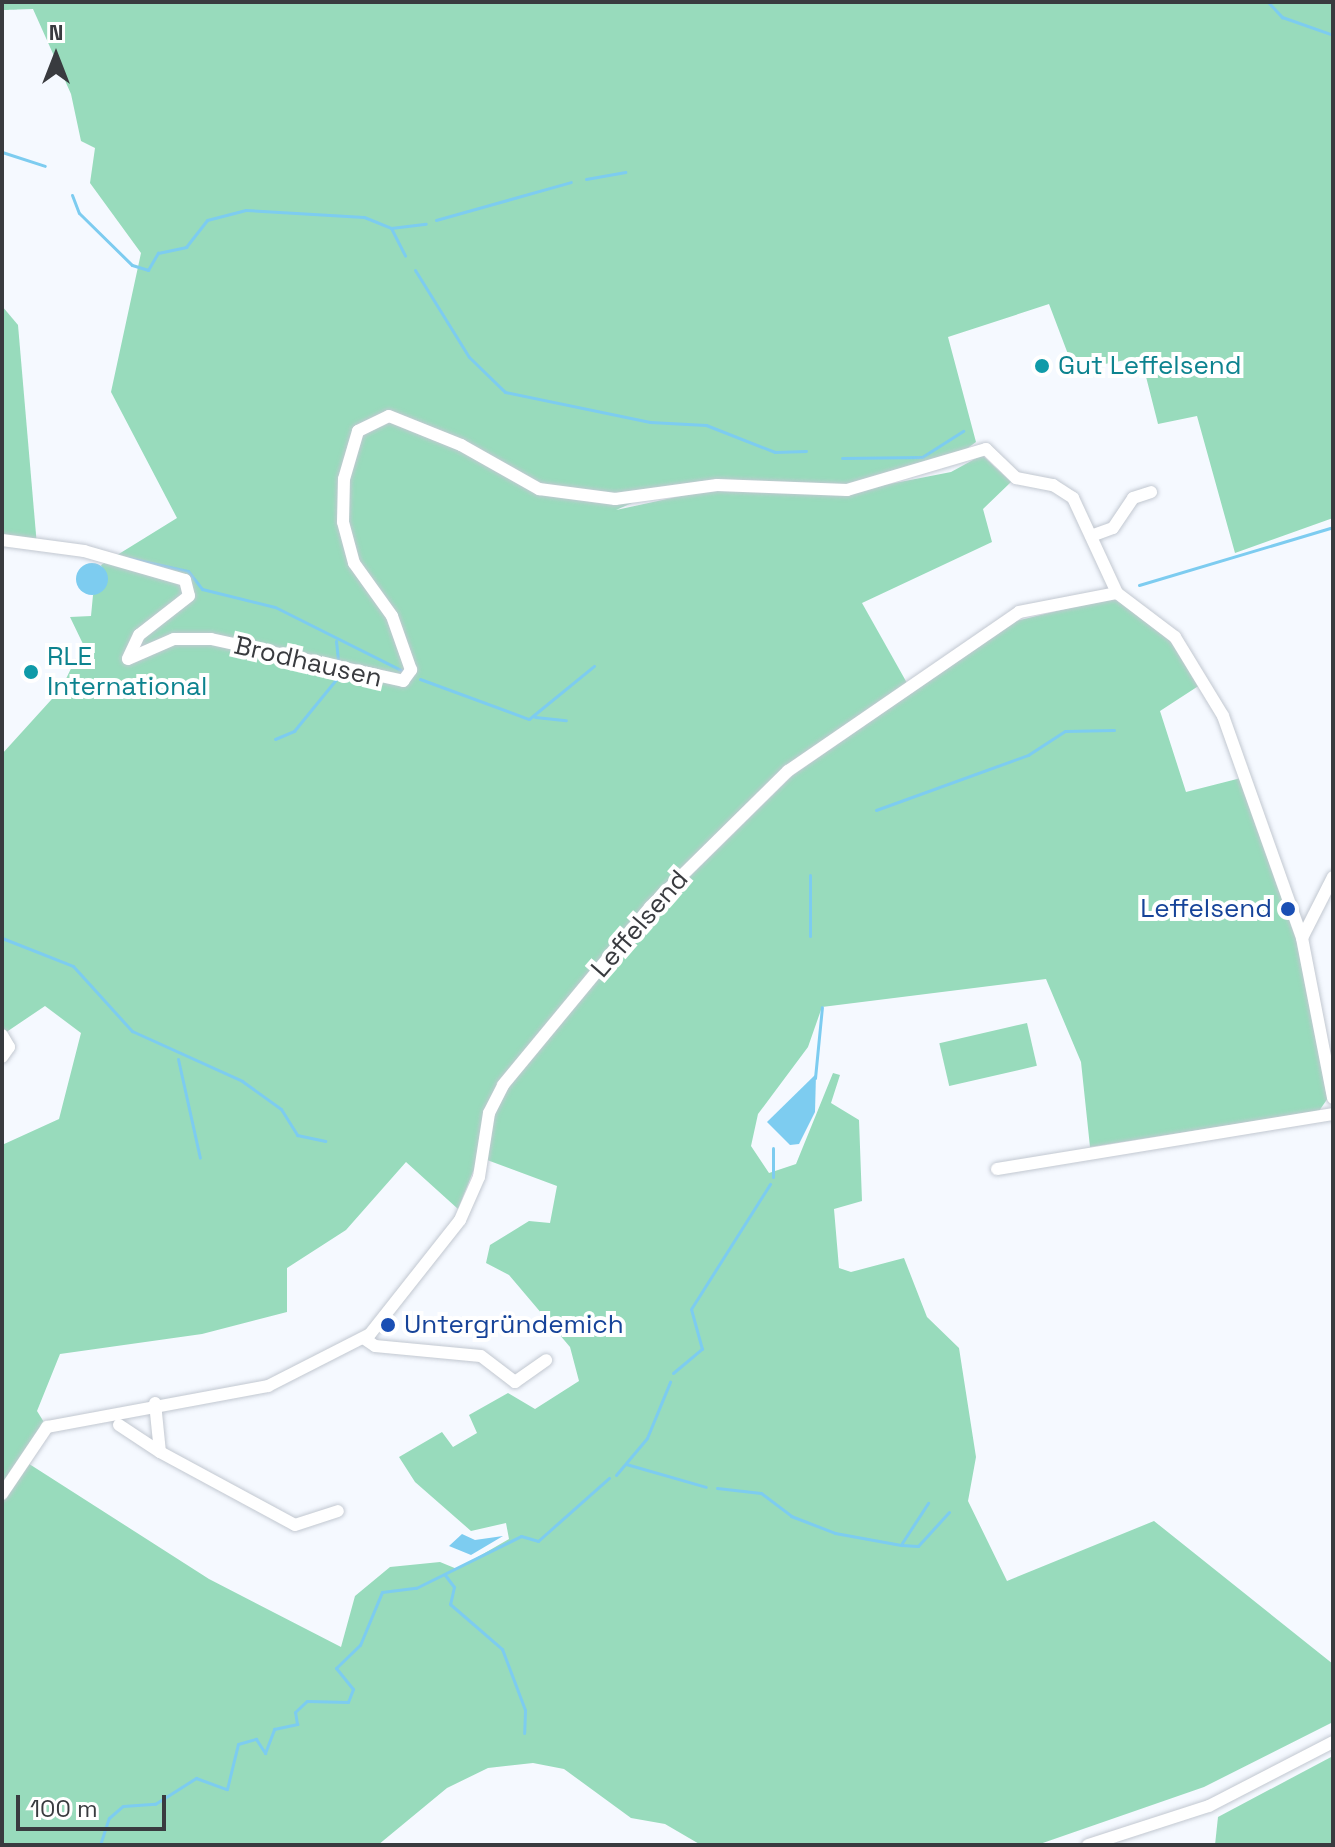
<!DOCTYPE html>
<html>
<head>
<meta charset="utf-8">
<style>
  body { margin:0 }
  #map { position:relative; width:1335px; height:1847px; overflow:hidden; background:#f5f9ff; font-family:"Space Grotesk",sans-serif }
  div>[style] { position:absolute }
  .green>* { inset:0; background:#98dbbc; transform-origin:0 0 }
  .water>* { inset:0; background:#7dccf0 }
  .round { border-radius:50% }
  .stream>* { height:3px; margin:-1.5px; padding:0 1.5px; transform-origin:1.5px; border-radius:1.5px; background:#7dccf0 }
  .roads { filter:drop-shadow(0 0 2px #c2c8d1) drop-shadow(0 0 2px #c2c8d1) }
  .minor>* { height:12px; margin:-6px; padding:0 6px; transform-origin:6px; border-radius:6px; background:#fff }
  .dots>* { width:22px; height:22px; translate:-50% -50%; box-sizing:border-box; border:4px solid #fff; border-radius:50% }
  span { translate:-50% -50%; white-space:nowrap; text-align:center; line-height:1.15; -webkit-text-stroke:8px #fff; paint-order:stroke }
  .culture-label { font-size:26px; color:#0d838f }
  .left { translate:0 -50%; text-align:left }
  .street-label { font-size:26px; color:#393b3f }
  .transit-label { font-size:26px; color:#164399 }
  .right { translate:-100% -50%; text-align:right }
  .frame { position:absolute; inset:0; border:4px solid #393b3f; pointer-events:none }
  .north { position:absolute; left:16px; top:16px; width:80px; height:80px; -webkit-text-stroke:6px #fff; paint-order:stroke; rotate:0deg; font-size:22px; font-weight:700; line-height:32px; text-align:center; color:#393b3f }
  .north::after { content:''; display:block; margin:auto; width:28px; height:36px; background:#393b3f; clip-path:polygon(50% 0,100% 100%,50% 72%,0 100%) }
  .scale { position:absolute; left:16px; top:1795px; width:150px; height:36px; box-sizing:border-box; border:4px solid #393b3f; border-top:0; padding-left:10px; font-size:24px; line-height:28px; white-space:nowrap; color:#393b3f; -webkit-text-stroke:6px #fff; paint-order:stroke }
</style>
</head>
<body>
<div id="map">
  <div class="green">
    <i style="clip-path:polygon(evenodd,2px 2px,1333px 3px,1333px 518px,1235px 553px,1197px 416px,1158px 424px,1141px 357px,1074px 370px,1049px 304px,948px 337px,976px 442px,957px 456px,833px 495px,951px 472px,982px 455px,1011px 482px,983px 509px,992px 542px,862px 603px,907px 683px,784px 767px,643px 908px,649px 917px,793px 775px,1016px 621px,1114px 597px,1170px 641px,1203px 683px,1160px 711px,1186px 792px,1241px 778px,1295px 932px,1328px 1098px,1319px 1111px,1090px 1147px,1081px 1062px,1046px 979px,822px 1007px,808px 1047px,758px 1114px,751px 1146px,769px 1173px,796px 1164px,833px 1073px,840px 1075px,831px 1103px,859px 1120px,862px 1201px,834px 1209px,839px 1268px,851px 1272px,904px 1258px,927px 1317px,959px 1348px,976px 1457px,968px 1501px,1007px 1581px,1154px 1521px,1333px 1664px,1333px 1722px,1204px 1787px,1037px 1845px,701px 1845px,665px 1824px,631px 1818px,564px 1769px,533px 1763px,488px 1768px,447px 1788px,378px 1845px,2px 1845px,2px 1145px,59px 1119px,81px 1033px,45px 1006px,2px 1035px,2px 754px,61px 689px,83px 644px,70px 617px,91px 616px,93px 595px,107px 582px,101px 565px,177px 518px,111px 392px,141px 253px,90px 183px,95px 148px,81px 141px,71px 94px,33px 9px,2px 10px,2px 2px,701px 481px,704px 491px,616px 510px,657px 492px,701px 481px,2px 2px,479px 1157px,557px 1186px,550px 1223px,529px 1221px,490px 1245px,486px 1263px,509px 1275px,570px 1347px,579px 1381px,535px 1409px,508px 1393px,469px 1415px,477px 1433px,453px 1447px,442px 1432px,399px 1457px,415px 1482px,471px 1531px,506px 1523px,509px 1539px,457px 1569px,440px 1562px,390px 1567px,355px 1596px,341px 1647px,209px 1579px,23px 1460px,47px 1427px,37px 1411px,60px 1354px,202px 1334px,287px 1312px,287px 1268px,346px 1230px,406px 1162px,458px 1209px,479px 1157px)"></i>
    <i style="clip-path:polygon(2px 306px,18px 325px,37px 546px,2px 542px)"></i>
    <i style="left:1027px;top:1023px;width:44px;height:90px;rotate:77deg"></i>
    <i style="clip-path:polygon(1333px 1756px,1333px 1845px,1215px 1845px,1218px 1817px)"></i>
  </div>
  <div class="water">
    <i class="round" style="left:76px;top:563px;width:32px;height:32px"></i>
    <i style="clip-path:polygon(816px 1074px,815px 1112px,799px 1144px,790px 1145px,767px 1122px)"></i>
    <i style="clip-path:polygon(462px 1534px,475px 1540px,503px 1536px,471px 1555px,449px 1546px)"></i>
  </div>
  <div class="stream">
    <i style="left:1268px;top:2px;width:21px;rotate:47deg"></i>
    <i style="left:1282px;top:17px;width:54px;rotate:19.4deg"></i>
    <i style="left:2px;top:152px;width:45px;rotate:18deg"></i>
    <i style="left:586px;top:179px;width:40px;rotate:-10deg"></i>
    <i style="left:72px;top:195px;width:19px;rotate:69deg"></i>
    <i style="left:79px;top:213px;width:74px;rotate:44.5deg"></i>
    <i style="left:132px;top:265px;width:17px;rotate:17deg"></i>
    <i style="left:148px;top:270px;width:20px;rotate:-60deg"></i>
    <i style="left:158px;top:253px;width:29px;rotate:-12deg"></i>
    <i style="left:186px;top:247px;width:34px;rotate:-52deg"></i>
    <i style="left:207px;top:220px;width:40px;rotate:-14.4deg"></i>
    <i style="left:246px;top:210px;width:118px;rotate:3.4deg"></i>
    <i style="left:364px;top:217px;width:29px;rotate:22deg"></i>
    <i style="left:391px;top:228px;width:31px;rotate:63deg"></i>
    <i style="left:436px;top:220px;width:140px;rotate:-15.7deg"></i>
    <i style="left:391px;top:228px;width:35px;rotate:-7deg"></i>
    <i style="left:415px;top:270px;width:102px;rotate:58.2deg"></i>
    <i style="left:469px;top:357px;width:50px;rotate:44.2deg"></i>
    <i style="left:505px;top:392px;width:148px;rotate:11.7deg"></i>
    <i style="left:650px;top:422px;width:56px;rotate:3.1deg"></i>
    <i style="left:706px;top:425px;width:74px;rotate:21.4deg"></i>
    <i style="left:775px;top:452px;width:31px;rotate:-2deg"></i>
    <i style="left:842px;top:458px;width:80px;rotate:-0.7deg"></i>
    <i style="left:922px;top:457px;width:49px;rotate:-32.4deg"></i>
    <i style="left:129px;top:558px;width:60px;rotate:12.4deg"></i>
    <i style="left:188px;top:571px;width:23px;rotate:52deg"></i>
    <i style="left:202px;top:589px;width:75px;rotate:13.9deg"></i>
    <i style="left:275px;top:607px;width:141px;rotate:26.6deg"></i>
    <i style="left:1139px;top:585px;width:202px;rotate:-16.6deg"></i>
    <i style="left:336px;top:641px;width:20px;rotate:84deg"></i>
    <i style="left:420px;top:679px;width:116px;rotate:20.2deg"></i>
    <i style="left:529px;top:719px;width:84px;rotate:-39.2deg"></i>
    <i style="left:535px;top:717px;width:31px;rotate:6deg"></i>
    <i style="left:275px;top:739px;width:21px;rotate:-23deg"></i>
    <i style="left:294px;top:731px;width:70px;rotate:-50.8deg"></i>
    <i style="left:876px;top:810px;width:162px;rotate:-19.9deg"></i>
    <i style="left:1028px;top:755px;width:44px;rotate:-33deg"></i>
    <i style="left:1065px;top:731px;width:49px;rotate:-1.2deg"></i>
    <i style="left:810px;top:875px;width:61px;rotate:90deg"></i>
    <i style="left:2px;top:938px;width:76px;rotate:21.5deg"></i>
    <i style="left:73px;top:966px;width:88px;rotate:47.8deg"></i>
    <i style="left:132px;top:1031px;width:121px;rotate:24.4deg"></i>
    <i style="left:242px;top:1081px;width:48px;rotate:35.7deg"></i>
    <i style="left:281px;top:1109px;width:31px;rotate:58deg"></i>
    <i style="left:297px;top:1135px;width:29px;rotate:12deg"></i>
    <i style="left:178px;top:1059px;width:101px;rotate:77.5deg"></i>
    <i style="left:815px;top:1078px;width:71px;rotate:-84.4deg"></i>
    <i style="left:773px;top:1177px;width:29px;rotate:-90deg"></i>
    <i style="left:673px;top:1373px;width:38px;rotate:-40deg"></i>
    <i style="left:702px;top:1349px;width:41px;rotate:-105.4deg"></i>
    <i style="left:691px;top:1309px;width:148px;rotate:-57.7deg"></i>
    <i style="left:626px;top:1464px;width:83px;rotate:16deg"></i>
    <i style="left:616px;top:1475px;width:48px;rotate:-50deg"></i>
    <i style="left:647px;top:1438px;width:61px;rotate:-67.7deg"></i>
    <i style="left:717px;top:1488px;width:44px;rotate:6.5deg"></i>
    <i style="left:761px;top:1493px;width:38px;rotate:37deg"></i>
    <i style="left:791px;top:1516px;width:47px;rotate:21.1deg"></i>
    <i style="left:835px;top:1533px;width:67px;rotate:10.3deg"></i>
    <i style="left:901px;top:1545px;width:17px;rotate:3deg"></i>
    <i style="left:918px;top:1546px;width:46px;rotate:-47.6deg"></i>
    <i style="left:902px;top:1543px;width:48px;rotate:-57deg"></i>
    <i style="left:445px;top:1575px;width:15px;rotate:53deg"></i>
    <i style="left:454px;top:1587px;width:17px;rotate:103deg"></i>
    <i style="left:450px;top:1604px;width:69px;rotate:40.9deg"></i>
    <i style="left:502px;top:1649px;width:65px;rotate:69.3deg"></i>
    <i style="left:525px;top:1710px;width:23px;rotate:92deg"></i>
    <i style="left:100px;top:1845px;width:28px;rotate:-72deg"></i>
    <i style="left:109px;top:1818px;width:18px;rotate:-41deg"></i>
    <i style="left:123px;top:1806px;width:32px;rotate:-4deg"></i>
    <i style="left:155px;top:1804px;width:49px;rotate:-32.4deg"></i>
    <i style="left:196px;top:1778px;width:33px;rotate:20deg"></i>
    <i style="left:227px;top:1789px;width:46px;rotate:-76.3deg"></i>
    <i style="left:238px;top:1744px;width:19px;rotate:-16deg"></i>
    <i style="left:256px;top:1739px;width:17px;rotate:57deg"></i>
    <i style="left:265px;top:1753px;width:26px;rotate:-69deg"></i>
    <i style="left:274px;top:1729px;width:24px;rotate:-12deg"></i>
    <i style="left:297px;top:1724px;width:12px;rotate:-99deg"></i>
    <i style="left:295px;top:1712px;width:16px;rotate:-43deg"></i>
    <i style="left:307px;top:1701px;width:41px;rotate:1.4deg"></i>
    <i style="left:348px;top:1702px;width:14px;rotate:-69deg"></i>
    <i style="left:353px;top:1689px;width:27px;rotate:-129deg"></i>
    <i style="left:336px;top:1668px;width:33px;rotate:-44deg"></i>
    <i style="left:360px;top:1645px;width:57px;rotate:-67.5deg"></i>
    <i style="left:382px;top:1592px;width:34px;rotate:-7deg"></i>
    <i style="left:416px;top:1588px;width:117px;rotate:-26.3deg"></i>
    <i style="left:521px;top:1536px;width:18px;rotate:16deg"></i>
    <i style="left:538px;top:1541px;width:95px;rotate:-41.6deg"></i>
  </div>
  <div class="roads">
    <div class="minor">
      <i style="left:1091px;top:536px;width:23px;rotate:-20deg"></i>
      <i style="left:1113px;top:528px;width:36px;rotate:-56deg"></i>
      <i style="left:1133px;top:498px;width:19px;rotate:-18deg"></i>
      <i style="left:2px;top:540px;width:83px;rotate:7.6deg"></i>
      <i style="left:84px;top:551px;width:105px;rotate:16deg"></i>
      <i style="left:185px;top:580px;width:16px;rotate:76deg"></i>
      <i style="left:189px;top:596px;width:63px;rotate:142deg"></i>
      <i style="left:139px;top:635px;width:26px;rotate:115deg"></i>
      <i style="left:128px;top:659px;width:50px;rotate:-23.5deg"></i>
      <i style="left:174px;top:639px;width:37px"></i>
      <i style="left:211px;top:639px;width:197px;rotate:12.3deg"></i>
      <i style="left:403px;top:681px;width:14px;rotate:-54deg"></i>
      <i style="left:411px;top:670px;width:57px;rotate:-109.4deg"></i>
      <i style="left:392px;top:616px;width:65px;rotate:-125.6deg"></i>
      <i style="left:354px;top:563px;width:42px;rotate:-105deg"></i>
      <i style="left:343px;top:522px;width:43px;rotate:-88.7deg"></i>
      <i style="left:344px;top:479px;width:50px;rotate:-73.7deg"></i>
      <i style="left:358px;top:431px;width:34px;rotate:-26deg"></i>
      <i style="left:389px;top:416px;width:78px;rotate:21.9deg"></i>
      <i style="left:461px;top:445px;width:90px;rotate:29.4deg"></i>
      <i style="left:539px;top:489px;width:77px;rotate:7.5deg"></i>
      <i style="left:615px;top:499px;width:103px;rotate:-7.8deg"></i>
      <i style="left:717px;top:485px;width:130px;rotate:2.2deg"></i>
      <i style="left:847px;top:490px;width:145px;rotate:-16.4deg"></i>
      <i style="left:986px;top:449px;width:42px;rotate:44deg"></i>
      <i style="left:1016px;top:478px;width:38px;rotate:11deg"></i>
      <i style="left:1053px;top:485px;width:24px;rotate:33deg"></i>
      <i style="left:1073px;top:498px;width:105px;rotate:65.1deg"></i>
      <i style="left:1333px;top:877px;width:68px;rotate:116.9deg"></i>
      <i style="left:1302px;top:938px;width:163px;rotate:79deg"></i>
      <i style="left:2px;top:1035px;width:14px;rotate:60deg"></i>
      <i style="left:9px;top:1047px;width:12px;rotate:125deg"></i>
      <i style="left:997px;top:1169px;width:340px;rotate:-9.3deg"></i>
      <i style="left:365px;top:1339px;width:12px;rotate:35deg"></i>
      <i style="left:375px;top:1346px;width:106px;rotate:5.4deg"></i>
      <i style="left:481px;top:1356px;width:43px;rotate:37.4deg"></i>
      <i style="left:515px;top:1382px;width:38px;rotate:-35deg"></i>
      <i style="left:155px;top:1403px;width:49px;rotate:84.2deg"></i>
      <i style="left:160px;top:1452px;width:153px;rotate:28.4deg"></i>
      <i style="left:295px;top:1525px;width:45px;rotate:-18deg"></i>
      <i style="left:119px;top:1425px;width:49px;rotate:33.4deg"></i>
      <i style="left:2px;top:1494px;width:81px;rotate:-56.1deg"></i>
      <i style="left:47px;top:1427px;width:225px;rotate:-10.5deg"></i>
      <i style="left:268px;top:1386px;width:114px;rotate:-27deg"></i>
      <i style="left:370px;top:1334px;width:145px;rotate:-51.7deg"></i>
      <i style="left:460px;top:1220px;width:47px;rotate:-66.2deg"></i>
      <i style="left:479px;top:1177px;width:65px;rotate:-81.1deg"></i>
      <i style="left:489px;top:1113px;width:31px;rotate:-63deg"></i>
      <i style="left:503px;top:1085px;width:231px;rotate:-50.4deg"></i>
      <i style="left:650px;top:907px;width:194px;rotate:-44.6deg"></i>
      <i style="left:788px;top:771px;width:280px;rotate:-34.5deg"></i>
      <i style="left:1019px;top:612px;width:100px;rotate:-11deg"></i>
      <i style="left:1117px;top:593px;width:73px;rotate:37.2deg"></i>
      <i style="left:1175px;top:637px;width:92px;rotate:58.7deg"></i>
      <i style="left:1223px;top:716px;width:236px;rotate:70.4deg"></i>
      <i style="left:1088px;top:1845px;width:127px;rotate:-17.9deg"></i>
      <i style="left:1209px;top:1806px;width:140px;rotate:-27.3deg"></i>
    </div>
  </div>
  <div class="dots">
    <i style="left:1042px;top:366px;background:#0f9aa8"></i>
    <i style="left:31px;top:672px;background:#0f9aa8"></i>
    <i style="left:1288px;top:909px;background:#1a4fb4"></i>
    <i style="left:388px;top:1325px;background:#1a4fb4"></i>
  </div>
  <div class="culture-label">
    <span class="left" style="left:1058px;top:366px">Gut Leffelsend</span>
    <span class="left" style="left:47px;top:672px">RLE<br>International</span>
  </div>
  <div class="street-label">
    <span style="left:308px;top:662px;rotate:13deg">Brodhausen</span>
    <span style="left:640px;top:924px;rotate:-49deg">Leffelsend</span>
  </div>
  <div class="transit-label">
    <span class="right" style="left:1272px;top:909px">Leffelsend</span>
    <span class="left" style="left:404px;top:1325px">Untergründemich</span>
  </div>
  <div class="frame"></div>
  <div class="north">N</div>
  <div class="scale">100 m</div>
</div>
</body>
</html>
